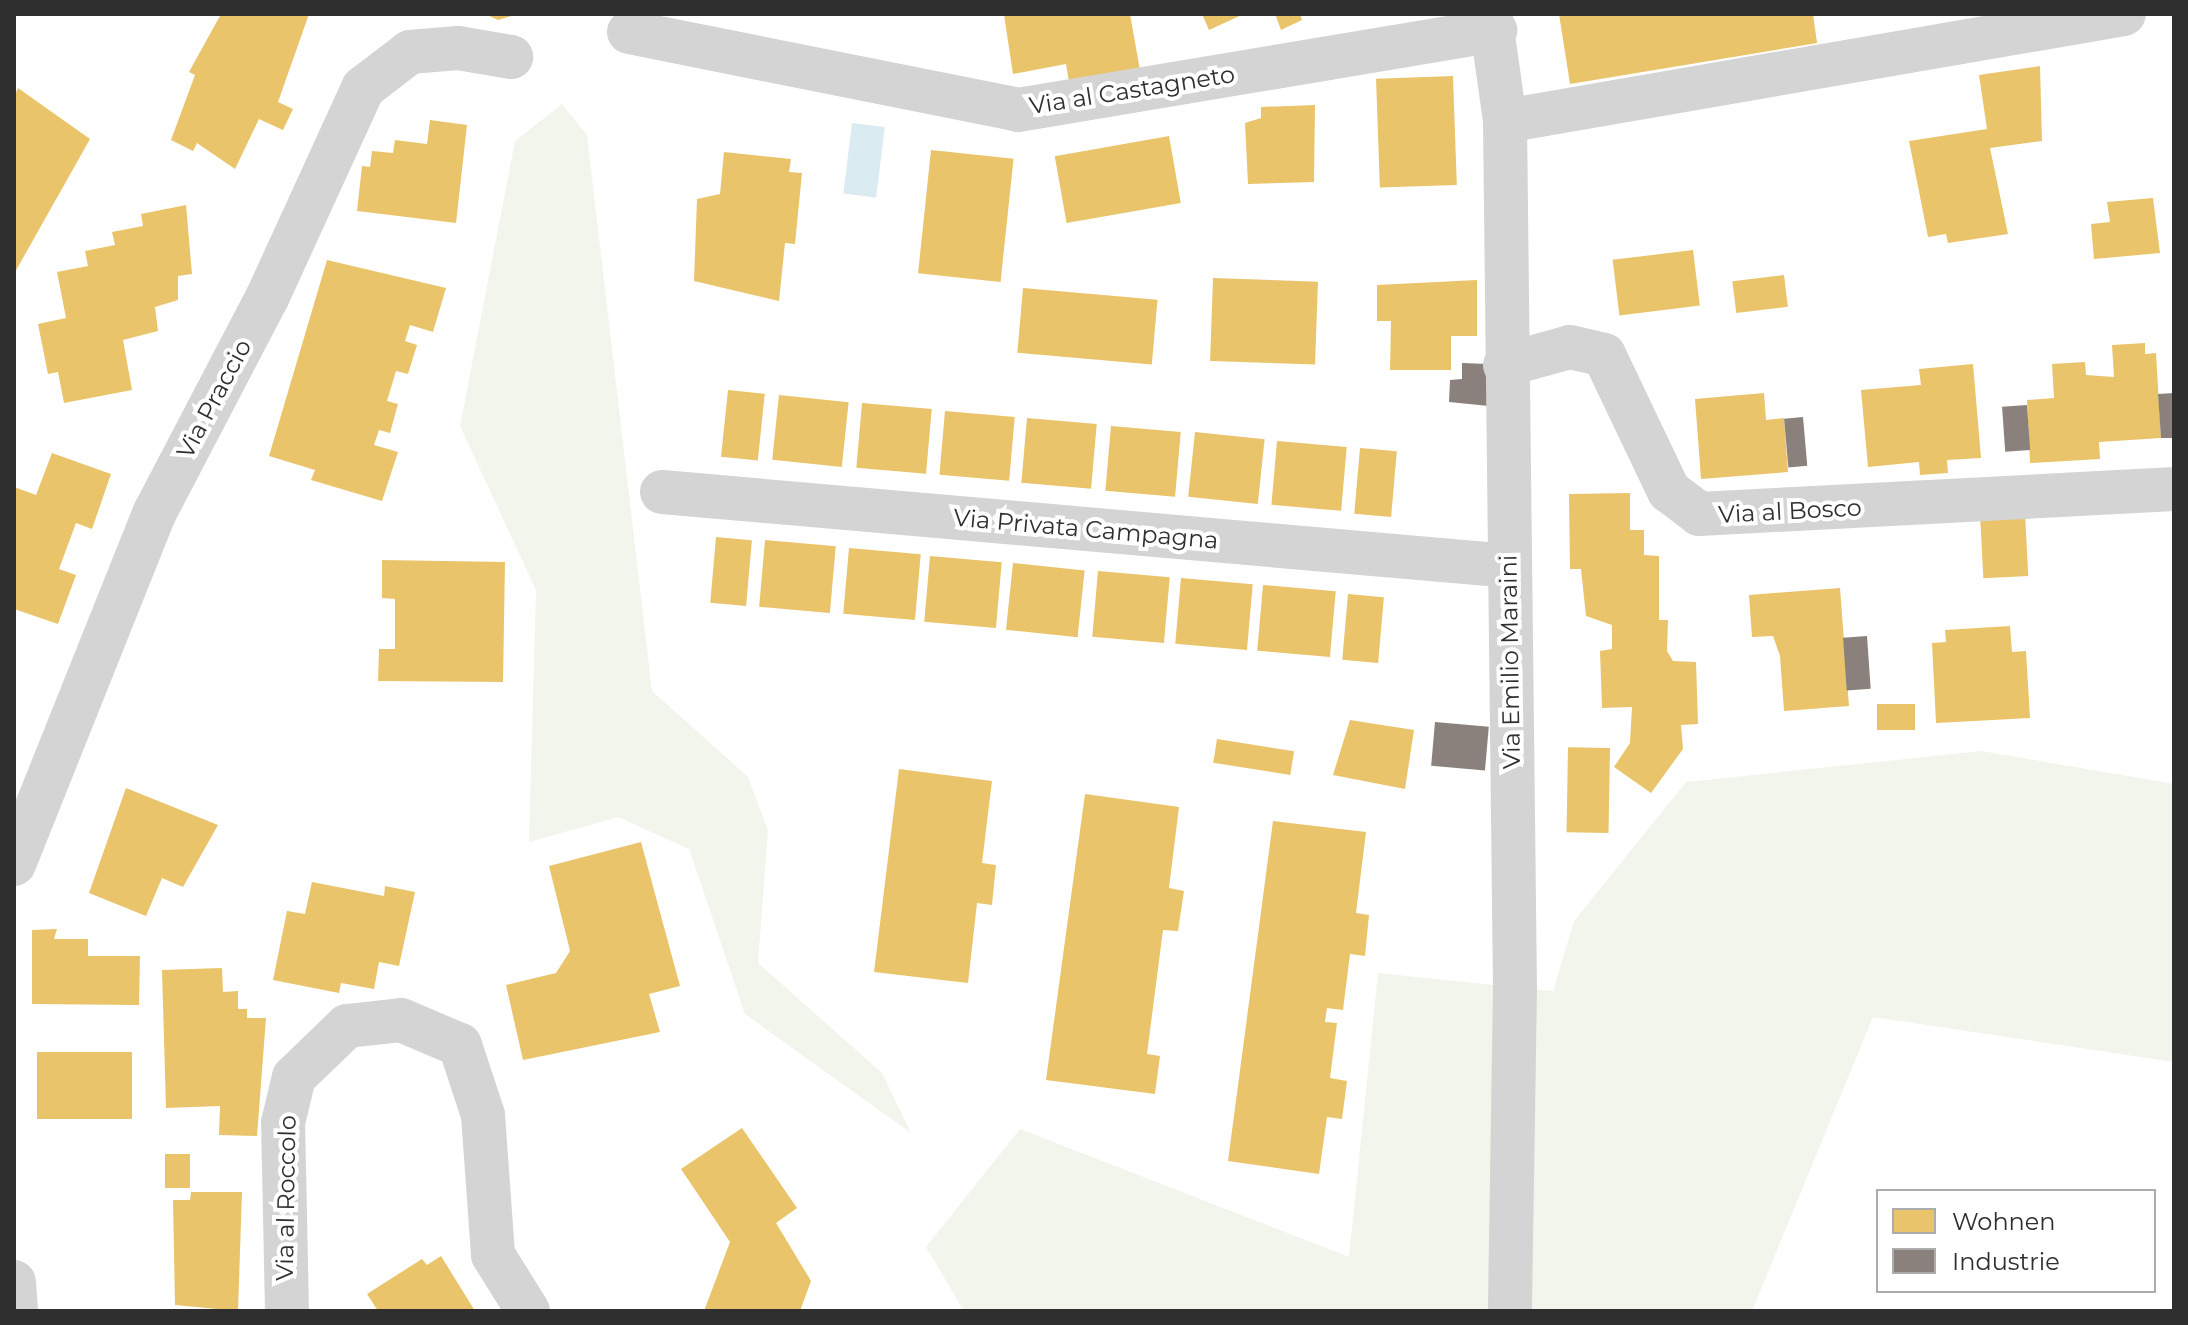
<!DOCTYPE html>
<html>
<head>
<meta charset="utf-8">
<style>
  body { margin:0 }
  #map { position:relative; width:2188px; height:1325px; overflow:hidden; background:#fff; font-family:Montserrat,sans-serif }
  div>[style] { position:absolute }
  .green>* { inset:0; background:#f2f5ec }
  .water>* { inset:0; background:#daebf2; transform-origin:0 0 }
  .homes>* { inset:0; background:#e9c46a; transform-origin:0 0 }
  .industry>* { inset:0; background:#8a817c; transform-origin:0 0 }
  .minor>* { height:44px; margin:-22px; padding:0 22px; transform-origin:22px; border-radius:22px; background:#d4d4d4 }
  span { translate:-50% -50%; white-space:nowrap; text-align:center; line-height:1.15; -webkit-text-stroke:8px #fff; paint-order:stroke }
  .street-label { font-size:24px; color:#2f2f2f }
  .frame { position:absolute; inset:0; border:16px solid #2f2f2f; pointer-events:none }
  .legend { position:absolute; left:1876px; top:1189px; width:280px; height:104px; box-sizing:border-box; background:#fff; border:2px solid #acacac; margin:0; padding:10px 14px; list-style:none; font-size:24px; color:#2f2f2f }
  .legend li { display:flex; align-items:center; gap:16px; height:40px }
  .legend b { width:40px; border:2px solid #acacac }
</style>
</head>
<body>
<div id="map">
  <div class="green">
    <i style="clip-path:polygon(562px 104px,587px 135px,652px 691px,748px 777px,768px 830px,758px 963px,882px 1073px,911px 1133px,745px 1014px,689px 849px,618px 817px,529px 842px,536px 590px,460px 426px,515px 141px)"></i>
    <i style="clip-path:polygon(1982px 751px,2174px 784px,2174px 1062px,1873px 1017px,1752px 1311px,964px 1311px,926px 1247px,1020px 1129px,1349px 1257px,1378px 973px,1553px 991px,1574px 921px,1686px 782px)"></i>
  </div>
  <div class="water">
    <i style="left:852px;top:123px;width:33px;height:71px;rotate:7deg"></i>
  </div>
  <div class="homes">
    <i style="clip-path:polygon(221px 14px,309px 14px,278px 102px,293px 109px,283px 130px,259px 119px,235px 169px,197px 143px,193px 151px,171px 140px,195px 75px,189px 72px)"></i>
    <i style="clip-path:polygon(485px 14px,515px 14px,515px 15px,498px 20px)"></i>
    <i style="clip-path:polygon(1130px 14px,1141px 76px,1070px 88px,1066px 64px,1013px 74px,1004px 15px)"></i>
    <i style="clip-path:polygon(1202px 14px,1244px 14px,1209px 30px)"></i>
    <i style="clip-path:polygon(1275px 14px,1300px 14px,1302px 20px,1281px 30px)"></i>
    <i style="clip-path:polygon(1559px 14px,1813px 14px,1817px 43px,1570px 84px)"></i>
    <i style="clip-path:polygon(2040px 66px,2042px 141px,1990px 148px,2008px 234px,1948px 243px,1946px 234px,1928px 237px,1909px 141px,1987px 129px,1979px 75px)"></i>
    <i style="left:1453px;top:76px;width:109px;height:77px;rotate:88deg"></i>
    <i style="clip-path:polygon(18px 88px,90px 139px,14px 274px,14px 97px)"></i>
    <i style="clip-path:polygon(1315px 105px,1314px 182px,1248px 184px,1245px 123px,1261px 118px,1261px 107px)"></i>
    <i style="clip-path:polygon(430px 120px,467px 125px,456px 223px,357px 211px,362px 166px,370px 167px,372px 151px,393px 153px,395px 140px,427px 144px)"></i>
    <i style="left:1169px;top:136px;width:68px;height:116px;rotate:80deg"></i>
    <i style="left:931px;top:150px;width:83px;height:124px;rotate:6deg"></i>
    <i style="clip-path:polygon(724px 152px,791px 159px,789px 172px,802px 173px,795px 244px,785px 243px,779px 301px,694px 281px,697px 199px,720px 194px)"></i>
    <i style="clip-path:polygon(2153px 198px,2160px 253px,2094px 259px,2091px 224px,2110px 222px,2107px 202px)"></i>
    <i style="clip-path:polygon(186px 205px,192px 274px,178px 276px,178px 300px,155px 307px,158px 331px,123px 340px,132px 390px,64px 403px,58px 372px,48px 374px,38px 324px,66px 318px,57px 272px,88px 266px,85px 251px,115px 245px,112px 232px,143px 226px,141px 214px)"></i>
    <i style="left:1693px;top:250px;width:56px;height:81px;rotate:83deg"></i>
    <i style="clip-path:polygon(327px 260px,446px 288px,433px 332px,410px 325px,405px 341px,417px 345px,408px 374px,396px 371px,387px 401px,398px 404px,390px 433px,379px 430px,374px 445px,398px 452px,382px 501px,311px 480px,315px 470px,269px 456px)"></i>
    <i style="left:1784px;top:275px;width:32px;height:52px;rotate:83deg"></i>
    <i style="left:1213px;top:278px;width:105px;height:83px;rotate:2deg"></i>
    <i style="clip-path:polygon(1477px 280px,1477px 336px,1451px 336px,1451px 370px,1390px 370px,1391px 321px,1377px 321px,1377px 285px)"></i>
    <i style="left:1023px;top:288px;width:135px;height:65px;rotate:5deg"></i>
    <i style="clip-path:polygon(2145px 343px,2145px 354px,2156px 353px,2161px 438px,2099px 442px,2100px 459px,2030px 463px,2027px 400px,2054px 398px,2052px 364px,2085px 362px,2086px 375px,2114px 377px,2112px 345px)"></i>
    <i style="clip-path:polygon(1973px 364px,1981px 458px,1947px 460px,1948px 473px,1920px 475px,1919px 462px,1868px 467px,1861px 390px,1921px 385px,1919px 369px)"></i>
    <i style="left:728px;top:390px;width:37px;height:67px;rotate:6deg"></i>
    <i style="clip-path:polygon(1764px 393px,1766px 420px,1784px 418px,1788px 472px,1701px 479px,1695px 399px)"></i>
    <i style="left:779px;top:395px;width:70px;height:65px;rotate:6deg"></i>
    <i style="left:862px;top:403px;width:70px;height:65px;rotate:5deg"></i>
    <i style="left:945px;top:411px;width:70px;height:64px;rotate:5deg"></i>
    <i style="left:1027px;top:418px;width:70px;height:65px;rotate:5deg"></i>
    <i style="left:1111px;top:426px;width:70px;height:65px;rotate:5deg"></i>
    <i style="left:1195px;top:432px;width:70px;height:65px;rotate:6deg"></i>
    <i style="left:1277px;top:441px;width:70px;height:64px;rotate:5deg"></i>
    <i style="left:1360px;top:448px;width:37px;height:66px;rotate:5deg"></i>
    <i style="clip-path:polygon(52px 453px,111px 474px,92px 529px,76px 523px,59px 569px,76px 575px,58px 624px,14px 609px,14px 487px,36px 495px)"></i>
    <i style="clip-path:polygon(1630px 493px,1630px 530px,1644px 530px,1644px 555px,1659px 556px,1659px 620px,1668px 620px,1667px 651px,1673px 661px,1696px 662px,1698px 724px,1681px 725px,1683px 749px,1651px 793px,1614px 767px,1630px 743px,1632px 707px,1602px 708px,1600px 651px,1612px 649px,1612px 625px,1586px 616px,1581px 569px,1570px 569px,1569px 494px)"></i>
    <i style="left:2025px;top:513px;width:63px;height:45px;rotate:87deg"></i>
    <i style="left:716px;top:537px;width:36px;height:66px;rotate:5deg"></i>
    <i style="left:765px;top:540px;width:71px;height:67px;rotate:5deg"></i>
    <i style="left:849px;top:548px;width:72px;height:66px;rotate:5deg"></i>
    <i style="left:930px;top:556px;width:72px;height:66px;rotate:5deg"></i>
    <i style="clip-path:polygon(382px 560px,505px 562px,503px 682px,378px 681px,379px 649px,395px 649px,395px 599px,382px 598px)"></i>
    <i style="left:1013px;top:563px;width:72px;height:67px;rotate:6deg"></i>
    <i style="left:1098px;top:571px;width:72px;height:66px;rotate:5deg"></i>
    <i style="left:1181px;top:578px;width:72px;height:66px;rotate:5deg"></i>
    <i style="left:1263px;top:585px;width:73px;height:66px;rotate:5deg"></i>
    <i style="clip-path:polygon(1840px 588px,1849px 706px,1784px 711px,1780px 656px,1773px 636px,1752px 637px,1749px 595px)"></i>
    <i style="left:1348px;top:594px;width:36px;height:66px;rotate:5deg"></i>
    <i style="clip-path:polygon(2010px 626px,2012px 652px,2026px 651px,2030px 718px,1936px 723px,1932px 643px,1946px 642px,1945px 630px)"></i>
    <i style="left:1877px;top:704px;width:38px;height:26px"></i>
    <i style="clip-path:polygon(1350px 720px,1414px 730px,1405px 789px,1333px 775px)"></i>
    <i style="left:1217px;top:739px;width:78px;height:24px;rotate:9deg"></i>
    <i style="left:1610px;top:748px;width:85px;height:42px;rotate:91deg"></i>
    <i style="clip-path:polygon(899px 769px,992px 781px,982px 863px,996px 865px,992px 905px,977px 903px,968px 983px,874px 972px)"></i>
    <i style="clip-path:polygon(126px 788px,218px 825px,183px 887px,162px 878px,146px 916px,89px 893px)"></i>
    <i style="clip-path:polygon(1085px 794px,1179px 807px,1169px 888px,1184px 891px,1178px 931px,1163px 930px,1147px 1054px,1160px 1056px,1155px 1094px,1046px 1080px)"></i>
    <i style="clip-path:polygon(1273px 821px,1366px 832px,1356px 913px,1369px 915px,1365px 956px,1350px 954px,1343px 1010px,1327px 1008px,1325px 1022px,1337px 1023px,1330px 1078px,1347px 1081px,1342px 1119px,1327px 1117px,1319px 1174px,1228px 1161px)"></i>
    <i style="clip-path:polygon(641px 842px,680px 986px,649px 994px,660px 1032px,523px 1060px,506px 985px,556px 973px,570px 951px,549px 866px)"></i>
    <i style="clip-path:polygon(312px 882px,384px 896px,385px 886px,415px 892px,399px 966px,379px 962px,374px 989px,341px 983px,339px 993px,273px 980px,287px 911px,305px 914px)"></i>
    <i style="clip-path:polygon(57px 929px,54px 939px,88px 939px,88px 956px,140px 956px,139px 1005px,32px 1004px,32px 930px)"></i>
    <i style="clip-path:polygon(222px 968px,223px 992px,238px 991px,238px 1009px,247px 1009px,247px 1018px,266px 1018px,257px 1136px,219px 1135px,220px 1106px,166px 1108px,162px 970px)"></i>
    <i style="left:37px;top:1052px;width:95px;height:67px"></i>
    <i style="clip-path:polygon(742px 1128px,797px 1208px,776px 1223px,811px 1281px,800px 1311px,704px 1311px,730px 1242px,681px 1169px)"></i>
    <i style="left:165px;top:1154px;width:25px;height:34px"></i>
    <i style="clip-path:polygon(191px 1192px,242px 1192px,238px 1311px,175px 1305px,173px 1200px,190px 1200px)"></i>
    <i style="clip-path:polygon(441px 1256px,475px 1311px,378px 1311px,367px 1294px,422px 1259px,427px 1265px)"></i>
  </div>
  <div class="industry">
    <i style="clip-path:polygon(1462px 363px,1488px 364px,1489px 406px,1449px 402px,1450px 380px,1462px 379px)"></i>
    <i style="clip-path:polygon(2174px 393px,2174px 438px,2161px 438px,2158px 394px)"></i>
    <i style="left:2027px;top:405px;width:45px;height:25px;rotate:86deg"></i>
    <i style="left:1803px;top:417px;width:49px;height:19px;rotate:85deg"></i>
    <i style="left:1867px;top:636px;width:53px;height:24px;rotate:86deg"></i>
    <i style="left:1435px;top:722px;width:54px;height:44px;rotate:5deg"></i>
  </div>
  <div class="minor">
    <i style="left:1490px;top:14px;width:108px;rotate:82deg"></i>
    <i style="left:1505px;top:121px;width:866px;rotate:89.34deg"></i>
    <i style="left:1515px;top:987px;width:324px;rotate:90.9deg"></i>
    <i style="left:629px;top:32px;width:397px;rotate:11.3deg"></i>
    <i style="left:1018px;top:110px;width:484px;rotate:-9.5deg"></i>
    <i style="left:1505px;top:121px;width:628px;rotate:-9.81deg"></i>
    <i style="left:1505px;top:365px;width:67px;rotate:-15.5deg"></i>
    <i style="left:1570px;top:347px;width:35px;rotate:13deg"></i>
    <i style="left:1604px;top:355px;width:151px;rotate:64.5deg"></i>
    <i style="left:1669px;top:491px;width:38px;rotate:37deg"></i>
    <i style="left:1699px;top:514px;width:476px;rotate:-3deg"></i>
    <i style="left:662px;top:492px;width:850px;rotate:4.99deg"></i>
    <i style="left:14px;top:864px;width:379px;rotate:-68.2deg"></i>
    <i style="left:155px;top:512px;width:242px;rotate:-62.4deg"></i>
    <i style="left:267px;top:298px;width:231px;rotate:-65.4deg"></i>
    <i style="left:363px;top:88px;width:59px;rotate:-37.5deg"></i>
    <i style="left:410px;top:52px;width:48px;rotate:-4.8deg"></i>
    <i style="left:458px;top:48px;width:54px;rotate:9.6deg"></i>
    <i style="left:14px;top:1282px;width:29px;rotate:86deg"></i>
    <i style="left:287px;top:1311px;width:188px;rotate:-91.2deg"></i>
    <i style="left:283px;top:1123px;width:47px;rotate:-76.6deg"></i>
    <i style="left:294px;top:1077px;width:74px;rotate:-43.9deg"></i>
    <i style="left:347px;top:1026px;width:54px;rotate:-6.3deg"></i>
    <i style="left:401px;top:1020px;width:64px;rotate:23deg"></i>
    <i style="left:460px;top:1045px;width:74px;rotate:71.8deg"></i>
    <i style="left:483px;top:1115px;width:140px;rotate:85.9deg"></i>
    <i style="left:493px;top:1255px;width:66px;rotate:58deg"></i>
  </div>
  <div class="street-label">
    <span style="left:1132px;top:90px;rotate:-9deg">Via al Castagneto</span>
    <span style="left:214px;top:399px;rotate:-62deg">Via Praccio</span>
    <span style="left:1790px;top:511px;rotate:-3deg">Via al Bosco</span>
    <span style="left:1086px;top:529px;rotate:5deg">Via Privata Campagna</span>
    <span style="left:1510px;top:662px;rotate:-91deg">Via Emilio Maraini</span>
    <span style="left:286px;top:1198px;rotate:-89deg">Via al Roccolo</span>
  </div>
  <div class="frame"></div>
  <ul class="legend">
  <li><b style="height:22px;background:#e9c46a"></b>Wohnen</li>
  <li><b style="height:22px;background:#8a817c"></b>Industrie</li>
  </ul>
</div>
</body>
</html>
